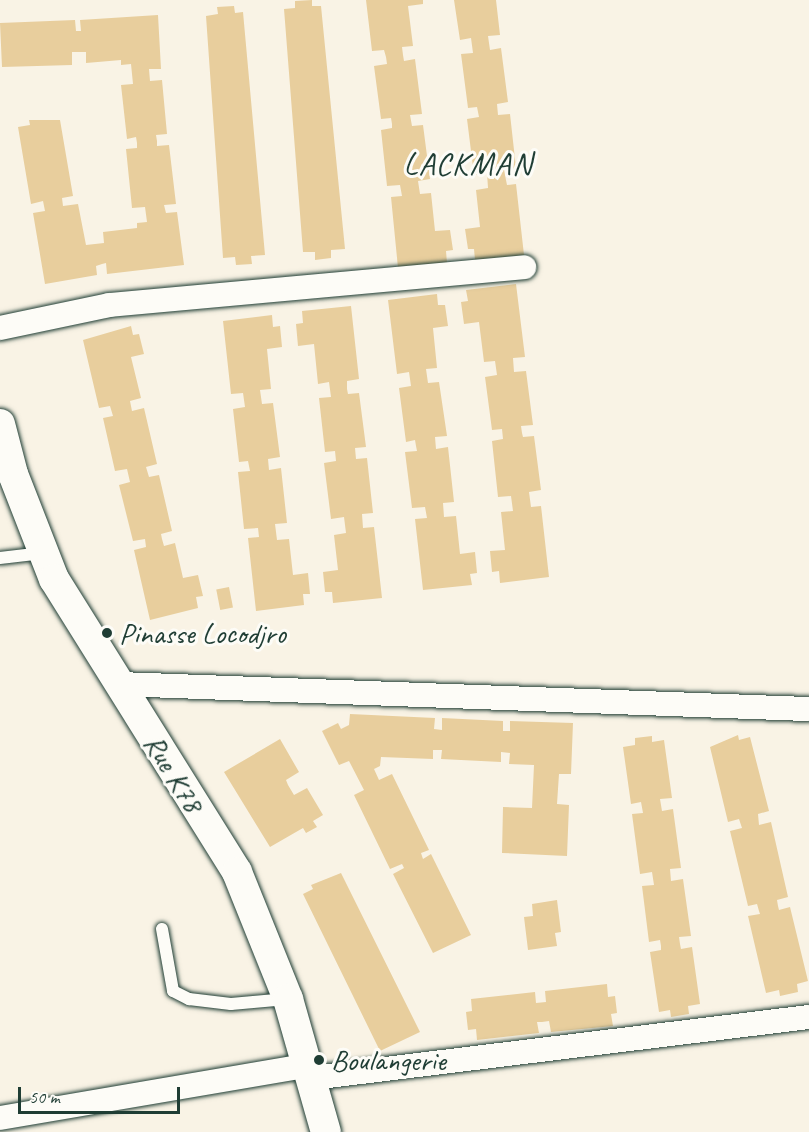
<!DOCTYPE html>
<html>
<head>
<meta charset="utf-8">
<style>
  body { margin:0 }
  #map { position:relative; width:809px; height:1132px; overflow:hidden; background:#f9f3e5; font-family:Caveat,sans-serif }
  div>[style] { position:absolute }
  .building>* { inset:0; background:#e8ce9d; transform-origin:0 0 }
  .roads { filter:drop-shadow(0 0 2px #1f3d34) drop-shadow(0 0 2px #1f3d34) }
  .service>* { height:12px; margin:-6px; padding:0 6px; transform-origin:6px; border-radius:6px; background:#fdfcf7 }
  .minor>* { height:24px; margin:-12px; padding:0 12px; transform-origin:12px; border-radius:12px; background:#fdfcf7 }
  .tertiary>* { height:30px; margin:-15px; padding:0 15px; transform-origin:15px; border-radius:15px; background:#fdfcf7 }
  .dots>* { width:16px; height:16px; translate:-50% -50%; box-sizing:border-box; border:3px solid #fdfcf7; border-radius:50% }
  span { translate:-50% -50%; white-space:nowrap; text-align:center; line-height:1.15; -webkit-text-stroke:6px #fdfcf7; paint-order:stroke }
  .poi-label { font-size:30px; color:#1f3d34 }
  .left { translate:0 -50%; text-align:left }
  .street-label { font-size:30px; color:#1f3d34 }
  .neighbourhood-label { font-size:32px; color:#1f3d34; letter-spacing:1.5px }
  .scale { position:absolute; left:18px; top:1087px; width:162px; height:27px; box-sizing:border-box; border:3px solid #1f3d34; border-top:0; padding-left:8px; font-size:18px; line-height:21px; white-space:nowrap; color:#1f3d34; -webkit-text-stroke:4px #fdfcf7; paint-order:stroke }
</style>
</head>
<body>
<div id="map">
  <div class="building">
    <i style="clip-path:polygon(312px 0,312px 6px,321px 6px,345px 249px,331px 250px,331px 258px,315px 260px,315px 252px,303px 252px,284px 9px,295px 8px,295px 1px)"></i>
    <i style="clip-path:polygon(366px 0,423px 0,423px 4px,408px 6px,413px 46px,402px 47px,403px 55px,404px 61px,415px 59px,422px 114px,410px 115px,412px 126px,423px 125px,430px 179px,418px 181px,420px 194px,431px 193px,435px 231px,450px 230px,453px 250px,446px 251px,447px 263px,398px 268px,391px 197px,402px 196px,400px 185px,387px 186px,381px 130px,392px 128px,392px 124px,391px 118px,381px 119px,374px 66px,387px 64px,386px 57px,384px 50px,372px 51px)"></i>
    <i style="clip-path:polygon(454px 0,496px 0,500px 35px,488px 36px,490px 50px,501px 48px,508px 102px,497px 104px,498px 115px,510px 114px,516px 168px,504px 170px,507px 185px,516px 184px,524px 255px,475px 260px,474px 249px,468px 249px,465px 229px,480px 227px,476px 190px,488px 188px,487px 173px,474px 175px,467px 119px,479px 117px,477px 107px,468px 108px,461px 54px,473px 53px,471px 38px,460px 40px)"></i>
    <i style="clip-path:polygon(234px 6px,235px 13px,243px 12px,265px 255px,251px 256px,252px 264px,236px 265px,235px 257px,223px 258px,206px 16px,218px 14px,217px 7px)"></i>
    <i style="clip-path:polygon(158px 15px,161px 69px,149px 69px,150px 81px,162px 80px,167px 134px,156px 135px,157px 141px,157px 146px,169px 145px,176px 204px,164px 205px,166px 213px,177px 212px,184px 265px,107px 274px,106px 263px,102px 264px,96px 266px,97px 275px,45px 284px,33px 213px,45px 211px,43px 201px,31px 204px,18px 127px,30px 125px,29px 120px,60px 120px,73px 196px,62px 198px,63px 206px,78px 204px,86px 245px,104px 243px,103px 232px,137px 228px,137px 223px,147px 222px,145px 207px,132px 208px,126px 149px,137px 148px,137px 143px,136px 137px,127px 139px,121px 85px,133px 84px,131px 64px,121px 65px,121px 60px,86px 63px,86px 52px,72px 52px,72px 65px,2px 67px,0 23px,75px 20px,76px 31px,81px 31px,80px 20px)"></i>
    <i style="clip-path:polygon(516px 284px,525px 357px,513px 358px,514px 372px,526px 371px,533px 425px,521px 426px,522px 433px,523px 437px,534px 436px,541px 490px,529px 492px,531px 507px,541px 506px,549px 577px,500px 583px,499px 571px,492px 572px,490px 551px,505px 550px,501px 512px,513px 511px,511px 496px,498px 497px,492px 441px,503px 439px,502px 429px,492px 430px,485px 377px,497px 375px,495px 361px,484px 362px,479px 322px,464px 324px,461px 302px,468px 301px,466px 290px)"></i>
    <i style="clip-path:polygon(437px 294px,438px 305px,445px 305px,448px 326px,433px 328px,437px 368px,426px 369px,428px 383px,439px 382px,447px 436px,435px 437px,436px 449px,448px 447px,454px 502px,443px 503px,444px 517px,456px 516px,460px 554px,475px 552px,477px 573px,470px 574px,472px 585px,423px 590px,415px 519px,427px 518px,425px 507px,412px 508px,405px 452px,417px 451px,416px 446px,415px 440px,406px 442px,399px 388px,411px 386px,409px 372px,397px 374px,388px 300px)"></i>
    <i style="clip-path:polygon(351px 306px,359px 379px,347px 381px,347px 389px,348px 394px,359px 393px,366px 447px,355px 448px,356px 459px,367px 458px,373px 513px,362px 514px,363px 528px,374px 527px,382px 598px,333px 603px,332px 592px,325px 592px,323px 572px,338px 570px,334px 535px,346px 533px,344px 517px,331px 519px,324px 463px,336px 461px,335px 451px,325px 452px,319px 398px,331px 397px,329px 382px,318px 384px,314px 344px,298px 346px,296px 324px,303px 323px,302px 311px)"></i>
    <i style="clip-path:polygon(272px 315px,273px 327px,280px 326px,282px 347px,267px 349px,271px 389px,260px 390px,262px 404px,273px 403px,280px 457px,268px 459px,269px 470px,281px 468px,287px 523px,275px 524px,277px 540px,289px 539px,293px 575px,308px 573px,310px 594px,303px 594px,304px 605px,256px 611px,248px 538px,259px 537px,258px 528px,244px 529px,238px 472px,250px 471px,248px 461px,239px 462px,233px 409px,245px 407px,243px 393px,231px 394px,223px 321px)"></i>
    <i style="clip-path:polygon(131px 326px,133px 335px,139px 334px,144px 354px,131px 357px,141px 398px,130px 401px,132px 411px,144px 408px,157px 464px,146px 467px,149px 477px,159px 475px,172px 531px,161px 534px,162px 539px,164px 546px,175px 543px,183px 578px,198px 575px,203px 596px,196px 597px,198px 608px,150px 620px,134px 550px,146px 547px,145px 539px,133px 541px,119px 485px,130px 482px,127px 469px,115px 471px,103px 418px,113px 416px,110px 406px,99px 408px,83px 340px)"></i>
    <i style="left:229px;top:587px;width:21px;height:13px;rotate:79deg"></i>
    <i style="clip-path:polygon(350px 714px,435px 718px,434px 729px,442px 730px,442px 718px,503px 721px,503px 731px,510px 731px,510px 721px,573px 723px,571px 774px,559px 774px,557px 804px,569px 805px,567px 856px,502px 853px,503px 807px,532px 808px,534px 765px,509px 764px,510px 753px,501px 752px,501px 762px,441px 759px,442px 750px,433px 750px,433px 759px,381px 757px,380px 766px,374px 769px,379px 780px,392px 774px,429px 850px,421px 853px,423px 859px,431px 854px,471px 935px,433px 953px,393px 874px,404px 868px,402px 864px,390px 869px,354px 795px,364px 790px,349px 761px,339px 765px,322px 731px,338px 723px,341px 729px,349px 725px)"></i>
    <i style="clip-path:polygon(738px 735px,739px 740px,750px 737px,769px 811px,758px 814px,759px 825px,771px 822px,788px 897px,777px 900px,778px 906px,779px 910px,790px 907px,808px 981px,797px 984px,798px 992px,780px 996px,779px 990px,766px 993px,748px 916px,760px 914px,759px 911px,757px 904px,748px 906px,730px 831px,742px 828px,739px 819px,728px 822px,710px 747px)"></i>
    <i style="clip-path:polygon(652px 736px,652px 742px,664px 740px,672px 798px,660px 799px,662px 811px,673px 809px,681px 868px,670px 869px,671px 881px,683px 879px,691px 936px,679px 937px,680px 944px,681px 949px,692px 947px,700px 1004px,688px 1006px,689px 1014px,671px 1017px,670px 1010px,659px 1012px,650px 952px,661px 950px,661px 946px,660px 940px,649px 942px,642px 886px,654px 885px,652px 872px,640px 874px,632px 814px,643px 813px,641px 802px,631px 804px,623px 747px,635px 745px,635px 738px)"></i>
    <i style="clip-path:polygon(280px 739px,299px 772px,286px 780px,288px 785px,294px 795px,307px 788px,323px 815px,313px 821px,317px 827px,306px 833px,303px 828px,270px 847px,224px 772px)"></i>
    <i style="clip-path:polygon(341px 873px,420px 1032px,380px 1051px,303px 894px,313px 889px,311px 885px)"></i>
    <i style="clip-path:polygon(557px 900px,561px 932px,555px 933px,557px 946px,528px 950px,524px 917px,533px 916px,532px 904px)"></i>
    <i style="clip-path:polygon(607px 984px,608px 997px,615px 996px,617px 1013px,611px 1014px,613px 1026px,551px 1032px,549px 1021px,542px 1022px,537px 1022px,539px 1033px,477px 1040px,476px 1029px,468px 1030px,466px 1012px,472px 1011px,471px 999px,535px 992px,536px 1003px,546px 1002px,545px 991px)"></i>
  </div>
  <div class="roads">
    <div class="service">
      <i style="left:0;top:558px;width:43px;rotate:-6.6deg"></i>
      <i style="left:162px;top:929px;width:63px;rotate:79.9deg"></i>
      <i style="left:173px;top:991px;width:18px;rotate:27deg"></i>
      <i style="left:189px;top:999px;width:42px;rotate:6.8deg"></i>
      <i style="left:231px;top:1004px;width:56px;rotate:-5.1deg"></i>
    </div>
    <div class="minor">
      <i style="left:0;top:328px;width:111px;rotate:-11.9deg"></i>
      <i style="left:109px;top:305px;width:417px;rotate:-5.2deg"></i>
      <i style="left:119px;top:684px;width:690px;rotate:2.08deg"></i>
      <i style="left:312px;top:1078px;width:501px;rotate:-7deg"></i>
      <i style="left:0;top:1118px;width:314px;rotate:-9.7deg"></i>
    </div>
    <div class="tertiary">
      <i style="left:0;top:424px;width:52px;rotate:75.4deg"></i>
      <i style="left:13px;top:474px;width:113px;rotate:68.7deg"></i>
      <i style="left:54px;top:579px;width:345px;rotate:58deg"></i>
      <i style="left:237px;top:872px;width:137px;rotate:68.1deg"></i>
      <i style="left:288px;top:999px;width:138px;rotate:74.1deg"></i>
    </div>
  </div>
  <div class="dots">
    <i style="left:107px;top:633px;background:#1f3d34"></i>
    <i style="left:319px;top:1060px;background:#1f3d34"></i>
  </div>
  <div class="poi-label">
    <span class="left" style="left:119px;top:633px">Pinasse Locodjro</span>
    <span class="left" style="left:331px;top:1060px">Boulangerie</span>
  </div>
  <div class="street-label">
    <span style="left:174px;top:773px;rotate:58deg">Rue K78</span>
  </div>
  <div class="neighbourhood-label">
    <span style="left:468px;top:164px">LACKMAN</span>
  </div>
  <div class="scale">50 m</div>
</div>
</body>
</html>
